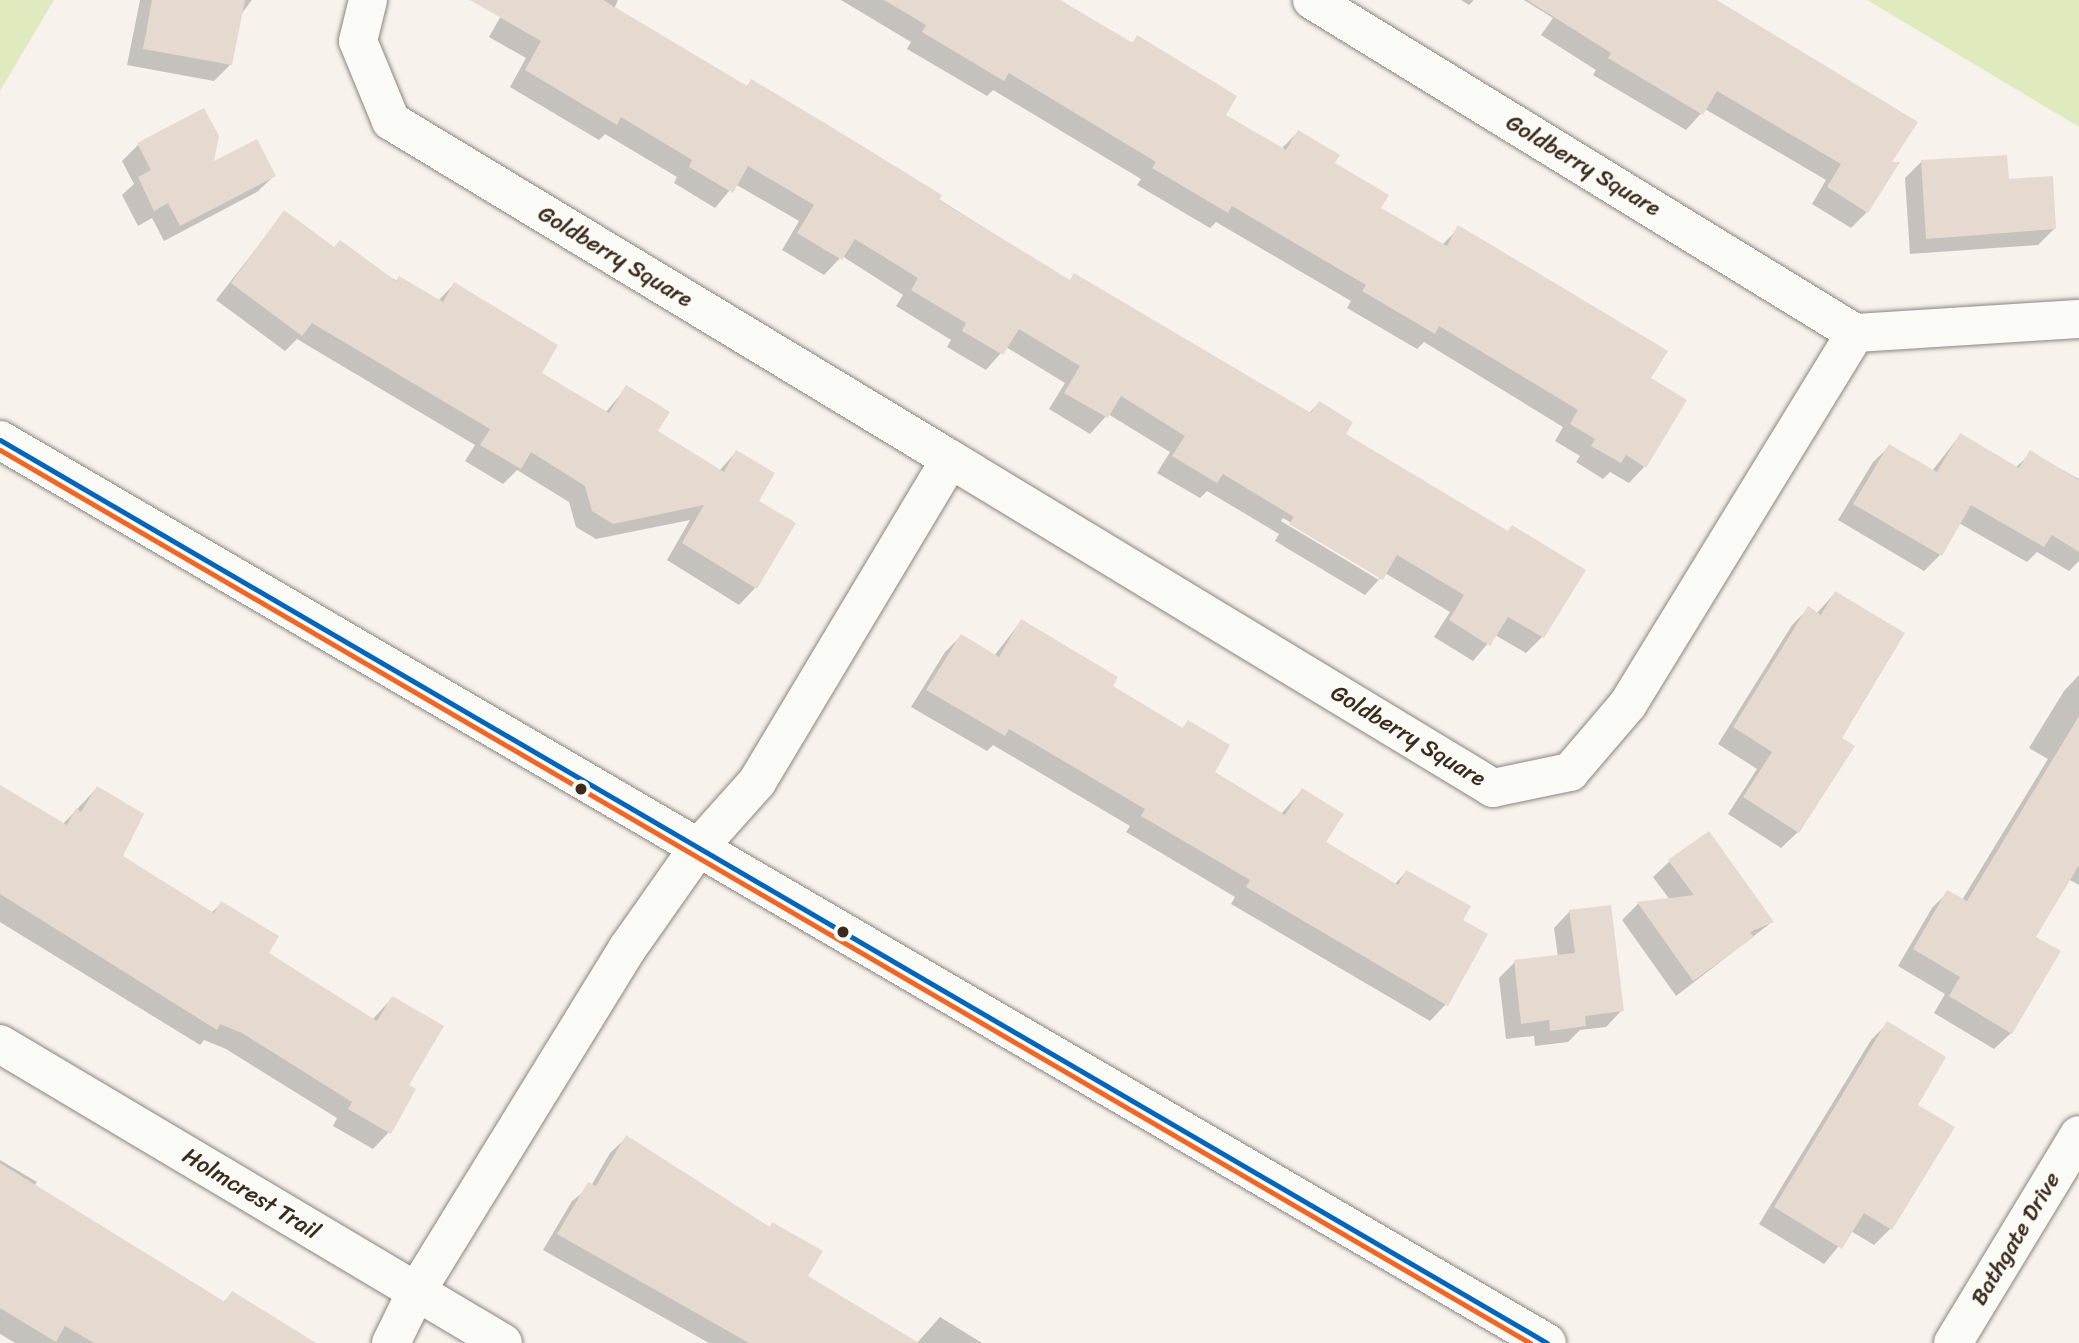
<!DOCTYPE html>
<html>
<head>
<meta charset="utf-8">
<style>
  body { margin:0 }
  #map { position:relative; width:2079px; height:1343px; overflow:hidden; background:#f7f2ec; font-family:Sriracha,sans-serif }
  div>[style] { position:absolute }
  .green>* { inset:0; background:#dfeabe }
  .shadow>* { inset:0; background:#0003 }
  .building>* { inset:0; background:#e6dad0 }
  .roads { filter:drop-shadow(0 0 2px #8b8580) drop-shadow(0 0 2px #8b8580) }
  .street>* { height:38px; margin:-19px; padding:0 19px; transform-origin:19px; border-radius:19px; background:#fafaf7 }
  .secondary>* { height:38px; margin:-19px; padding:0 19px; transform-origin:19px; border-radius:19px; background:#fafaf7 }
  .bus-1>* { height:5px; margin:-2.5px; padding:0 2.5px; transform-origin:2.5px; border-radius:2.5px; background:#0065bd }
  .bus-2>* { height:5px; margin:-2.5px; padding:0 2.5px; transform-origin:2.5px; border-radius:2.5px; background:#f26522 }
  .dots>* { width:19px; height:19px; translate:-50% -50%; box-sizing:border-box; border:4px solid #fdfcf7; border-radius:50% }
  span { translate:-50% -50%; white-space:nowrap; text-align:center; line-height:1.15; -webkit-text-stroke:5px #fdfcf7; paint-order:stroke }
  .street-label { font-size:23px; color:#3b2a1e }
</style>
</head>
<body>
<div id="map">
  <div class="green">
    <i style="clip-path:polygon(0 0,54px 0,0 91px)"></i>
    <i style="clip-path:polygon(1867px 0,2079px 0,2079px 127px)"></i>
  </div>
  <div class="shadow">
    <i style="clip-path:polygon(140px 0,252px 0,239px 17px,231px 64px,214px 81px,127px 65px)"></i>
    <i style="clip-path:polygon(evenodd,510px 0,618px 0,614px 9px,746px 87px,751px 81px,1069px 281px,1075px 275px,1308px 414px,1319px 403px,1344px 435px,1507px 532px,1583px 570px,1542px 637px,1526px 653px,1495px 635px,1473px 661px,1434px 637px,1450px 612px,1385px 573px,1365px 595px,1275px 541px,1279px 534px,1207px 491px,1200px 498px,1157px 473px,1170px 452px,1108px 414px,1090px 434px,1049px 409px,1065px 383px,1006px 347px,986px 370px,947px 347px,951px 340px,896px 306px,903px 295px,842px 256px,824px 275px,782px 250px,799px 221px,735px 184px,715px 208px,674px 183px,677px 177px,605px 134px,599px 140px,510px 87px,526px 58px,489px 37px,510px 0,1283px 518px,1379px 576px,1379px 580px,1281px 521px,1283px 518px)"></i>
    <i style="clip-path:polygon(841px 0,1060px 0,1131px 44px,1137px 38px,1223px 116px,1281px 149px,1298px 132px,1379px 208px,1442px 245px,1459px 228px,1649px 379px,1645px 466px,1629px 483px,1610px 472px,1603px 479px,1576px 462px,1580px 456px,1555px 441px,1563px 427px,1424px 342px,1417px 349px,1347px 308px,1351px 301px,1216px 222px,1210px 228px,1137px 185px,1141px 179px,993px 90px,987px 96px,907px 49px,911px 42px)"></i>
    <i style="clip-path:polygon(1461px 0,1474px 0,1469px 5px)"></i>
    <i style="clip-path:polygon(1524px 0,1697px 0,1889px 164px,1867px 212px,1851px 228px,1812px 204px,1826px 180px,1705px 109px,1686px 130px,1593px 75px,1596px 70px,1541px 35px,1553px 18px)"></i>
    <i style="clip-path:polygon(138px 145px,212px 164px,274px 176px,257px 192px,164px 241px,152px 218px,138px 226px,122px 195px,134px 184px,122px 161px)"></i>
    <i style="clip-path:polygon(1921px 162px,2008px 181px,2055px 228px,2038px 245px,1910px 254px,1905px 178px)"></i>
    <i style="clip-path:polygon(284px 213px,333px 249px,438px 301px,454px 284px,539px 373px,605px 413px,626px 388px,656px 431px,719px 471px,736px 452px,756px 502px,793px 524px,755px 588px,739px 605px,667px 560px,690px 520px,596px 539px,576px 527px,569px 502px,517px 470px,503px 484px,465px 461px,475px 445px,297px 339px,285px 351px,216px 300px)"></i>
    <i style="clip-path:polygon(1960px 435px,2015px 468px,2031px 453px,2079px 479px,2079px 561px,2069px 571px,2037px 552px,2027px 562px,1959px 523px,1940px 555px,1924px 571px,1838px 520px,1873px 462px,1890px 446px,1932px 471px)"></i>
    <i style="clip-path:polygon(1835px 593px,1840px 739px,1798px 832px,1781px 848px,1728px 814px,1757px 769px,1718px 744px,1792px 625px,1808px 609px,1816px 614px)"></i>
    <i style="clip-path:polygon(1021px 621px,1110px 686px,1182px 729px,1188px 722px,1213px 772px,1281px 814px,1302px 790px,1324px 842px,1394px 885px,1406px 872px,1461px 920px,1446px 1004px,1430px 1021px,1231px 904px,1235px 897px,1126px 832px,1130px 826px,993px 745px,987px 751px,911px 707px,945px 652px,961px 636px,994px 656px)"></i>
    <i style="clip-path:polygon(2079px 675px,2079px 885px,2068px 879px,2034px 937px,2011px 1033px,1994px 1049px,1934px 1013px,1945px 994px,1898px 966px,1932px 908px,1948px 892px,1962px 900px,2048px 759px,2029px 748px,2064px 691px)"></i>
    <i style="clip-path:polygon(0 787px,62px 825px,97px 788px,120px 857px,211px 913px,221px 904px,266px 954px,372px 1020px,392px 998px,407px 1086px,389px 1132px,373px 1149px,333px 1126px,337px 1118px,226px 1049px,204px 1040px,200px 1045px,0 922px)"></i>
    <i style="clip-path:polygon(1670px 861px,1772px 922px,1676px 996px,1622px 920px,1638px 904px,1670px 900px,1653px 877px)"></i>
    <i style="clip-path:polygon(1570px 911px,1622px 1010px,1606px 1027px,1580px 1030px,1568px 1042px,1535px 1046px,1534px 1036px,1506px 1039px,1499px 978px,1515px 962px,1558px 957px,1554px 928px)"></i>
    <i style="clip-path:polygon(1888px 1023px,1915px 1106px,1890px 1229px,1874px 1245px,1851px 1231px,1824px 1264px,1759px 1224px,1871px 1040px)"></i>
    <i style="clip-path:polygon(627px 1137px,769px 1228px,773px 1224px,806px 1277px,916px 1343px,709px 1343px,543px 1250px,572px 1201px,591px 1186px,610px 1153px)"></i>
    <i style="clip-path:polygon(0 1160px,37px 1182px,34px 1186px,223px 1303px,232px 1293px,263px 1343px,15px 1343px,0 1334px)"></i>
    <i style="clip-path:polygon(940px 1317px,982px 1343px,917px 1343px)"></i>
  </div>
  <div class="building">
    <i style="clip-path:polygon(152px 0,245px 0,232px 65px,143px 49px)"></i>
    <i style="clip-path:polygon(470px 0,603px 0,747px 86px,751px 79px,833px 128px,942px 195px,939px 200px,1070px 280px,1074px 273px,1311px 413px,1319px 401px,1353px 422px,1346px 434px,1508px 531px,1512px 525px,1586px 570px,1544px 638px,1508px 617px,1490px 646px,1449px 620px,1464px 595px,1397px 555px,1383px 580px,1289px 524px,1294px 517px,1223px 474px,1217px 483px,1172px 456px,1185px 436px,1121px 396px,1108px 418px,1064px 393px,1080px 366px,1019px 329px,1003px 355px,962px 331px,966px 323px,911px 290px,918px 278px,855px 239px,842px 260px,797px 233px,814px 205px,748px 166px,733px 193px,689px 167px,692px 160px,621px 117px,617px 125px,525px 70px,541px 41px)"></i>
    <i style="clip-path:polygon(884px 0,1060px 0,1133px 43px,1137px 35px,1237px 96px,1226px 115px,1286px 150px,1298px 130px,1340px 155px,1335px 163px,1389px 195px,1381px 208px,1447px 246px,1458px 225px,1668px 351px,1651px 378px,1687px 400px,1646px 468px,1626px 455px,1621px 463px,1591px 446px,1595px 439px,1570px 424px,1578px 410px,1439px 326px,1435px 334px,1362px 291px,1366px 285px,1232px 206px,1228px 213px,1152px 168px,1156px 162px,1009px 73px,1004px 81px,922px 32px,926px 25px)"></i>
    <i style="clip-path:polygon(1527px 0,1717px 0,1918px 122px,1892px 162px,1900px 162px,1868px 213px,1827px 187px,1841px 164px,1717px 91px,1703px 115px,1608px 58px,1611px 53px)"></i>
    <i style="clip-path:polygon(204px 108px,219px 136px,214px 161px,257px 139px,276px 176px,180px 226px,168px 203px,154px 211px,138px 177px,151px 170px,137px 143px)"></i>
    <i style="clip-path:polygon(2007px 155px,2009px 179px,2053px 176px,2056px 229px,1926px 239px,1921px 160px)"></i>
    <i style="clip-path:polygon(284px 210px,334px 247px,340px 240px,396px 281px,399px 276px,443px 302px,454px 282px,558px 345px,542px 373px,609px 413px,626px 385px,670px 412px,658px 431px,724px 472px,736px 450px,775px 473px,759px 501px,796px 523px,757px 589px,682px 543px,704px 505px,613px 524px,592px 511px,585px 486px,531px 452px,521px 469px,480px 445px,490px 429px,312px 323px,302px 336px,231px 283px)"></i>
    <i style="clip-path:polygon(1960px 433px,2019px 468px,2030px 450px,2079px 480px,2079px 552px,2052px 535px,2044px 547px,1971px 505px,1942px 556px,1853px 504px,1889px 444px,1937px 472px)"></i>
    <i style="clip-path:polygon(1835px 591px,1905px 633px,1842px 738px,1855px 746px,1799px 833px,1743px 797px,1772px 752px,1733px 727px,1808px 606px,1821px 615px)"></i>
    <i style="clip-path:polygon(1021px 619px,1118px 677px,1113px 686px,1183px 728px,1188px 720px,1230px 745px,1215px 772px,1285px 815px,1302px 788px,1344px 814px,1326px 842px,1398px 885px,1406px 870px,1471px 906px,1463px 920px,1488px 934px,1448px 1006px,1246px 887px,1250px 880px,1141px 816px,1145px 809px,1009px 729px,1005px 736px,926px 690px,961px 634px,999px 657px)"></i>
    <i style="clip-path:polygon(2079px 716px,2079px 865px,2036px 937px,2061px 951px,2012px 1034px,1949px 996px,1960px 977px,1913px 949px,1947px 890px,1967px 901px)"></i>
    <i style="clip-path:polygon(0 785px,67px 825px,76px 808px,81px 812px,97px 786px,144px 814px,123px 856px,214px 913px,221px 901px,279px 936px,269px 953px,377px 1021px,392px 996px,444px 1026px,409px 1085px,416px 1089px,391px 1134px,348px 1109px,352px 1102px,242px 1033px,220px 1024px,217px 1030px,0 894px)"></i>
    <i style="clip-path:polygon(1709px 831px,1774px 922px,1750px 932px,1754px 937px,1693px 981px,1637px 902px,1694px 895px,1668px 860px)"></i>
    <i style="clip-path:polygon(1611px 905px,1624px 1011px,1585px 1016px,1586px 1026px,1550px 1031px,1549px 1020px,1521px 1024px,1514px 960px,1575px 953px,1569px 910px)"></i>
    <i style="clip-path:polygon(1887px 1021px,1946px 1057px,1918px 1105px,1955px 1127px,1892px 1230px,1864px 1213px,1842px 1249px,1774px 1207px)"></i>
    <i style="clip-path:polygon(626px 1135px,770px 1227px,772px 1222px,823px 1251px,808px 1276px,919px 1343px,749px 1343px,557px 1234px,588px 1182px,596px 1186px)"></i>
    <i style="clip-path:polygon(0 1163px,225px 1302px,232px 1291px,316px 1343px,94px 1343px,65px 1326px,56px 1342px,0 1308px)"></i>
  </div>
  <div class="roads">
    <div class="street">
      <i style="left:368px;top:0;width:42px;rotate:103.7deg"></i>
      <i style="left:358px;top:41px;width:87px;rotate:67.6deg"></i>
      <i style="left:391px;top:121px;width:653px;rotate:31.16deg"></i>
      <i style="left:1312px;top:0;width:637px;rotate:31.52deg"></i>
      <i style="left:1855px;top:333px;width:224px;rotate:-3.6deg"></i>
      <i style="left:0;top:1044px;width:585px;rotate:30.73deg"></i>
      <i style="left:391px;top:1343px;width:57px;rotate:-63.9deg"></i>
      <i style="left:416px;top:1292px;width:403px;rotate:-58.4deg"></i>
      <i style="left:627px;top:949px;width:123px;rotate:-54.9deg"></i>
      <i style="left:698px;top:848px;width:89px;rotate:-48.2deg"></i>
      <i style="left:757px;top:782px;width:376px;rotate:-59.1deg"></i>
      <i style="left:950px;top:459px;width:635px;rotate:31.21deg"></i>
      <i style="left:1493px;top:788px;width:79px;rotate:-11.7deg"></i>
      <i style="left:1570px;top:772px;width:89px;rotate:-49.5deg"></i>
      <i style="left:1628px;top:704px;width:435px;rotate:-58.5deg"></i>
      <i style="left:1953px;top:1343px;width:243px;rotate:-58.8deg"></i>
    </div>
    <div class="secondary">
      <i style="left:0;top:440px;width:1791px;rotate:30.27deg"></i>
    </div>
  </div>
  <div class="bus-1">
    <i style="left:0;top:440px;width:1791px;rotate:30.27deg"></i>
  </div>
  <div class="bus-2">
    <i style="left:0;top:450px;width:1772px;rotate:30.27deg"></i>
  </div>
  <div class="dots">
    <i style="left:581px;top:789px;background:#3b2a1e"></i>
    <i style="left:843px;top:932px;background:#3b2a1e"></i>
  </div>
  <div class="street-label">
    <span style="left:1583px;top:166px;rotate:31deg">Goldberry Square</span>
    <span style="left:615px;top:257px;rotate:31deg">Goldberry Square</span>
    <span style="left:1408px;top:736px;rotate:31deg">Goldberry Square</span>
    <span style="left:251px;top:1194px;rotate:31deg">Holmcrest Trail</span>
    <span style="left:2016px;top:1239px;rotate:-59deg">Bathgate Drive</span>
  </div>
</div>
</body>
</html>
